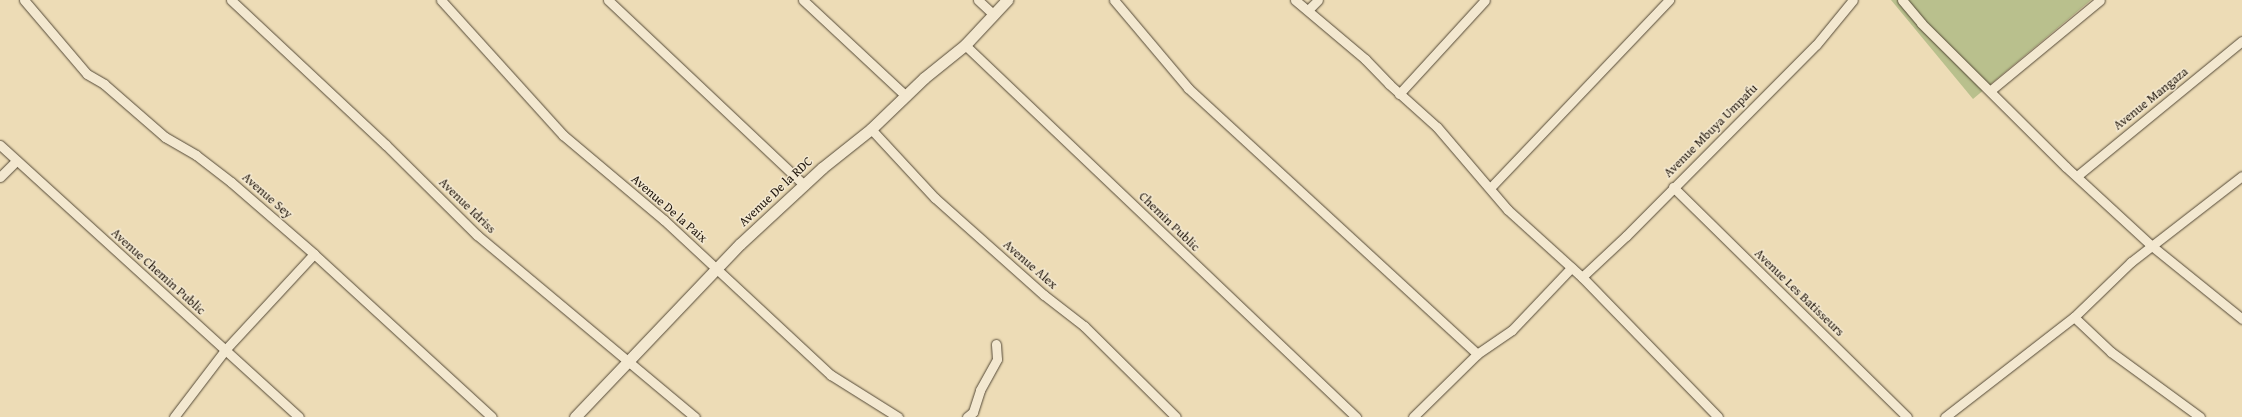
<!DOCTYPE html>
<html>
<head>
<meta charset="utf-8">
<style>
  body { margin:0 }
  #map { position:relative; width:2242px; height:417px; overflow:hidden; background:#eddcb6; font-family:"Gentium Book Plus",serif }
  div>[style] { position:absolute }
  .green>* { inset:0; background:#b9c08d }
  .roads { filter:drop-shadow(0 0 1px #534836) drop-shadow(0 0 1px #534836) }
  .minor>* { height:9px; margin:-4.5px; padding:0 4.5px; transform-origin:4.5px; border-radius:4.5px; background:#f3e8d0 }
  .tertiary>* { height:11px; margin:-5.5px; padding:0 5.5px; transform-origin:5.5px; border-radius:5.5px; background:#f3e8d0 }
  span { translate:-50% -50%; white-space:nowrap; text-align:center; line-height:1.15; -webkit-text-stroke:3px #f3e8d0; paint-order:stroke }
  .street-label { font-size:13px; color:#20160c }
</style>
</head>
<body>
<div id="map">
  <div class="green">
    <i style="clip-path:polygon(1891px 0,2091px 0,1973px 99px)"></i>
  </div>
  <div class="roads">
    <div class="minor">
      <i style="left:24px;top:0;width:97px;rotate:49.6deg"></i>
      <i style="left:87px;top:74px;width:20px;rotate:30deg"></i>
      <i style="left:104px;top:84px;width:81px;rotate:41deg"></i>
      <i style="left:165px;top:137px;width:36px;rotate:30deg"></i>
      <i style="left:196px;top:155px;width:44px;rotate:37.6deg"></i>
      <i style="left:231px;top:182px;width:110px;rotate:40.9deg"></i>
      <i style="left:314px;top:254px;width:241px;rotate:42.5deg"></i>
      <i style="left:231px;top:0;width:212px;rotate:43.1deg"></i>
      <i style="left:386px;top:145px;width:128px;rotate:44.7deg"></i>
      <i style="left:477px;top:235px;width:284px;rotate:39.9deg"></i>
      <i style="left:441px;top:0;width:182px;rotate:47.9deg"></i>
      <i style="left:563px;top:135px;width:132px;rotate:40.1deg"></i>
      <i style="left:664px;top:220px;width:228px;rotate:42.9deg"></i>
      <i style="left:831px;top:375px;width:79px;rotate:32.1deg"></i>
      <i style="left:608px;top:0;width:270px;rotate:43.3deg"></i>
      <i style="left:803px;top:0;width:141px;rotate:43deg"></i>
      <i style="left:978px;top:0;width:19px;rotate:43deg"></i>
      <i style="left:1114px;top:0;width:115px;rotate:49.9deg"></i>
      <i style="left:1188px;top:88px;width:393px;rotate:42.6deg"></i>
      <i style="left:1295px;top:0;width:92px;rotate:40.1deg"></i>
      <i style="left:1365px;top:59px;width:35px;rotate:46deg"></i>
      <i style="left:1389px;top:84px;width:64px;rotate:41.9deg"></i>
      <i style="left:1437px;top:127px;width:109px;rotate:49.5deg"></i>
      <i style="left:1508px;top:210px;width:100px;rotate:42.2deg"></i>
      <i style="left:1582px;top:277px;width:195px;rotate:45.8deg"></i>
      <i style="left:1902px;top:0;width:30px;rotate:50deg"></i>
      <i style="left:1921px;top:23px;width:204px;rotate:44.8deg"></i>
      <i style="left:2066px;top:167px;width:117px;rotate:42.6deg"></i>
      <i style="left:2152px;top:246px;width:116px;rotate:39deg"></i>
      <i style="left:1308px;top:10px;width:14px;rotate:-45deg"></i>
      <i style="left:965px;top:45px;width:540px;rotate:43.57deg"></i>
      <i style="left:1991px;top:90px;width:141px;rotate:-39.5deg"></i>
      <i style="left:1399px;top:94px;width:127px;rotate:-47.5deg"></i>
      <i style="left:871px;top:129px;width:94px;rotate:47.2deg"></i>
      <i style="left:935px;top:198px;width:146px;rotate:41.7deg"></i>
      <i style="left:1044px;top:295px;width:51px;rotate:37.8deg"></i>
      <i style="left:1084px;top:326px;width:129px;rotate:44.7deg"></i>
      <i style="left:0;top:145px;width:404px;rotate:42.3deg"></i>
      <i style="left:2077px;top:176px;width:213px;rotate:-39.3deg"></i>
      <i style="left:0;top:177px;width:23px;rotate:-45deg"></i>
      <i style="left:1673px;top:187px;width:328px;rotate:44.5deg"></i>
      <i style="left:1490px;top:188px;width:260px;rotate:-46.4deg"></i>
      <i style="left:1582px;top:277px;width:60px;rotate:-43deg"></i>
      <i style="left:1626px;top:236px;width:269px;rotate:-45.2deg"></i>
      <i style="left:1816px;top:45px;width:58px;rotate:-50.6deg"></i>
      <i style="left:2074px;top:317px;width:51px;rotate:43.4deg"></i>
      <i style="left:2111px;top:352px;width:110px;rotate:36.1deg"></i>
      <i style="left:174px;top:417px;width:84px;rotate:-52.7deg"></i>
      <i style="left:225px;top:350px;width:131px;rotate:-47.2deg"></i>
      <i style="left:967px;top:417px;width:8px;rotate:-40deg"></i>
      <i style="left:973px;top:412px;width:23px;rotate:-72deg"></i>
      <i style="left:980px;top:390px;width:35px;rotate:-61deg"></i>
      <i style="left:997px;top:359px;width:15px;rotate:-94deg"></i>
      <i style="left:1413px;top:417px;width:90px;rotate:-44.5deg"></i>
      <i style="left:1477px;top:354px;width:42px;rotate:-34.4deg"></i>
      <i style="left:1512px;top:330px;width:86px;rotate:-46.4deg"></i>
      <i style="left:1945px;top:417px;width:163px;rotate:-37.8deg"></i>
      <i style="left:2074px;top:317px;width:79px;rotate:-44deg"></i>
      <i style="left:2131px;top:262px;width:140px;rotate:-37.8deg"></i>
    </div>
    <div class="tertiary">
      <i style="left:575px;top:417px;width:239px;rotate:-46.4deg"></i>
      <i style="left:740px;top:244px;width:112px;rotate:-42.8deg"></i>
      <i style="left:822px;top:168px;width:63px;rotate:-38.5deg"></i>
      <i style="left:871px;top:129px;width:74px;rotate:-43.9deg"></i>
      <i style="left:924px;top:78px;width:53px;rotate:-38.8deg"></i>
      <i style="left:965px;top:45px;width:62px;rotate:-47deg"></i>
    </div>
  </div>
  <div class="street-label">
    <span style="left:2151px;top:99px;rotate:-39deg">Avenue Mangaza</span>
    <span style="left:1711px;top:131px;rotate:-45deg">Avenue Mbuya Umpafu</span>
    <span style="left:776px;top:192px;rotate:-43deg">Avenue De la RDC</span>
    <span style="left:267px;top:196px;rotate:41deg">Avenue Sey</span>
    <span style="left:467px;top:206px;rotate:44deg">Avenue Idriss</span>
    <span style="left:669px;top:209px;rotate:41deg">Avenue De la Paix</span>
    <span style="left:1169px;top:222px;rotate:44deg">Chemin Public</span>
    <span style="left:1030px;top:265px;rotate:41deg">Avenue Alex</span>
    <span style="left:158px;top:272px;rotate:42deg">Avenue Chemin Public</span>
    <span style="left:1799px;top:293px;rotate:44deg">Avenue Les Batisseurs</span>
  </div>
</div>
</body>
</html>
